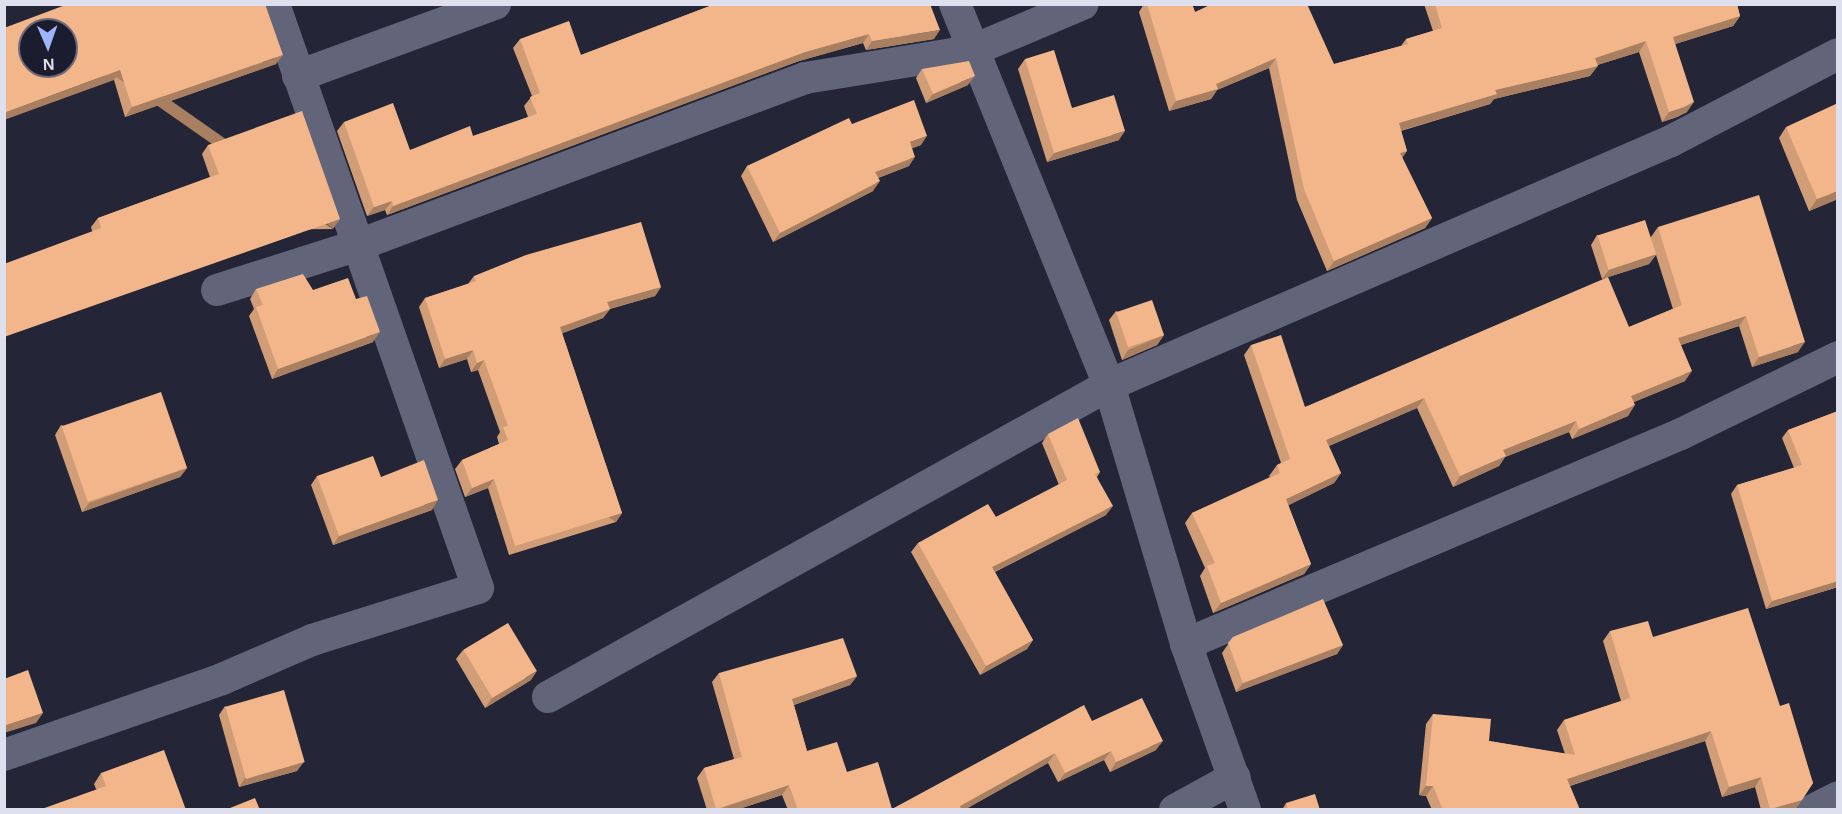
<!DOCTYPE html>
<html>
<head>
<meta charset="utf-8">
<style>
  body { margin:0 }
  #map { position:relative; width:1842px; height:814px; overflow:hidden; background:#242638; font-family:Arial,sans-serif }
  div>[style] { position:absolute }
  .minor>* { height:32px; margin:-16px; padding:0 16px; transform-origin:16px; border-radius:16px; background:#62657a }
  .wall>* { inset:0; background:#d09d77 }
  .shaded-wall>* { inset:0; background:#a97f61; transform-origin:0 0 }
  .building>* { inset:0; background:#f2b68a; transform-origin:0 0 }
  span { translate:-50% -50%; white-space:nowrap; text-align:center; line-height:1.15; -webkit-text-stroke:6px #1b1d2e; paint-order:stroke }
  .frame { position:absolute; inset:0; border:6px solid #dee0ed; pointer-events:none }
  .north { position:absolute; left:18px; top:18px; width:60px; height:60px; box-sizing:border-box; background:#1b1d2e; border:2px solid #696b7a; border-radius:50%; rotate:178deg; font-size:16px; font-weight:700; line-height:24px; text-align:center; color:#dee0ed }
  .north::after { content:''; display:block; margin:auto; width:21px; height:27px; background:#9eb4fd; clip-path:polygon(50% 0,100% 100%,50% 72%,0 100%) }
</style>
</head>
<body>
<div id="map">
  <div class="minor">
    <i style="left:955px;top:4px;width:411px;rotate:68deg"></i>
    <i style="left:1109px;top:385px;width:270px;rotate:73.4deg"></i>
    <i style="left:1186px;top:644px;width:176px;rotate:70.4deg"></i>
    <i style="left:298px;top:76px;width:210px;rotate:-20.1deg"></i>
    <i style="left:217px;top:290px;width:146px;rotate:-17.6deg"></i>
    <i style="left:356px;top:246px;width:479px;rotate:-20.5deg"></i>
    <i style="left:805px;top:78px;width:168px;rotate:-9.2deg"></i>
    <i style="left:971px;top:51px;width:121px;rotate:-22.8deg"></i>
    <i style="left:1186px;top:644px;width:538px;rotate:-22.99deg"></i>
    <i style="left:1681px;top:434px;width:175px;rotate:-26.1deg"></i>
    <i style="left:548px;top:697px;width:642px;rotate:-29.08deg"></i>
    <i style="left:1109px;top:385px;width:613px;rotate:-23.47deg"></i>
    <i style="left:1671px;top:141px;width:188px;rotate:-27.5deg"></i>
    <i style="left:4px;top:755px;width:231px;rotate:-19.2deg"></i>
    <i style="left:222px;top:679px;width:98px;rotate:-23.4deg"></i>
    <i style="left:312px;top:640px;width:174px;rotate:-17.4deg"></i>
    <i style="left:478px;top:588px;width:619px;rotate:-109.26deg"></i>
    <i style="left:1175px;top:810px;width:68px;rotate:-28.8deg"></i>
    <i style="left:1813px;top:810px;width:28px;rotate:-27deg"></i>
  </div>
  <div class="wall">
    <i style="clip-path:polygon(715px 4px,934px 39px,866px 50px,863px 43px,799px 61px,387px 215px,385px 210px,367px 216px,337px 131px,344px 122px,410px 150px,473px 136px,528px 117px,524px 106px,532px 96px,513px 48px,520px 39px,581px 55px)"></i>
    <i style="clip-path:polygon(1144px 4px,1192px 4px,1195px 12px,1334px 64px,1401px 46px,1406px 39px,1433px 31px,1424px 4px,1737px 4px,1740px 16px,1733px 26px,1675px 44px,1687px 112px,1677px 117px,1662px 122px,1639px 52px,1597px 65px,1590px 76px,1494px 99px,1490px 104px,1401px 131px,1407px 151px,1402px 157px,1432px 218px,1425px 228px,1327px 271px,1297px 200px,1269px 68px,1217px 90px,1211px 99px,1169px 111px,1139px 12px)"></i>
    <i style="clip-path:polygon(4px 28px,276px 64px,125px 117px,114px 80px)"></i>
    <i style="clip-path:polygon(1025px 59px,1072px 108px,1119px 140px,1047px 162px,1018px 69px)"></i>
    <i style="clip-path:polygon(922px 69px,968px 85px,926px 103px,916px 78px)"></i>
    <i style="clip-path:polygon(852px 124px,921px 145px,912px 148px,909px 166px,878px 178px,873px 191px,773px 242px,741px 176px,747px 166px)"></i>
    <i style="clip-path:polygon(1786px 127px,1838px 199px,1809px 211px,1779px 138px)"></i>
    <i style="clip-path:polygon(208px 145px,333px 229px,92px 231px,91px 227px,98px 218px,210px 177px,202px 154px)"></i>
    <i style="clip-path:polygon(1658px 227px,1798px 352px,1752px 367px,1739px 326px,1681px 345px,1685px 381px,1634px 402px,1628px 416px,1572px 439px,1569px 432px,1505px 457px,1499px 466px,1453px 487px,1417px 408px,1329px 446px,1341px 473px,1334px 483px,1288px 505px,1311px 564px,1304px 574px,1213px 613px,1200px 576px,1205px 568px,1185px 523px,1192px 513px,1270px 477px,1269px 476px,1277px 465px,1281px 463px,1244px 355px,1251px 345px,1305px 407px,1629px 327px,1673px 309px,1656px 255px,1649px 264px,1602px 279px,1591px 245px,1597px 235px,1651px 237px)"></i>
    <i style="clip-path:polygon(474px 276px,661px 287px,655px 296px,610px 309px,603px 318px,562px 333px,622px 513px,616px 522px,509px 555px,488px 488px,465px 497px,455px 469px,462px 460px,499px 444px,497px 437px,500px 432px,478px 370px,471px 372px,467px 359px,439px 368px,419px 307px,425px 298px,468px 284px)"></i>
    <i style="clip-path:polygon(256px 289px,313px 290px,373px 342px,272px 379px,249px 316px,254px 309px,250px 299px)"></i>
    <i style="clip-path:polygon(1116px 311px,1164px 335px,1157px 345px,1122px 360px,1109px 320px)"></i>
    <i style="clip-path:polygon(1838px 411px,1838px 587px,1766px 609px,1731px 494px,1737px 485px,1794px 468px,1782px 438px,1788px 430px)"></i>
    <i style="clip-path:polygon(61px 425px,187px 468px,180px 477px,82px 512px,55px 435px)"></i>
    <i style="clip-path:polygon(1048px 434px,1100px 472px,1097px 477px,1106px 515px,995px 572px,1033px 640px,1027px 649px,980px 675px,911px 552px,918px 543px,996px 517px,1059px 485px,1042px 443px)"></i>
    <i style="clip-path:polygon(317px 476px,381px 477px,432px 510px,333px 545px,311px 485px)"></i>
    <i style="clip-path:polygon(1610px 631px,1653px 637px,1780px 706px,1813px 783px,1795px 810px,1761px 810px,1755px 787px,1722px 797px,1705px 741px,1570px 786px,1580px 810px,1432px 810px,1426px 796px,1419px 795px,1426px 724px,1433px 714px,1489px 741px,1565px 754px,1557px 730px,1564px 720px,1621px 701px,1603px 641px)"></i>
    <i style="clip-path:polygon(1233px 637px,1343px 645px,1337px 654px,1236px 692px,1222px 653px)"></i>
    <i style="clip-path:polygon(463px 650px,531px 680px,485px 708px,456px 659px)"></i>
    <i style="clip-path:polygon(719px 673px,857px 676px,850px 685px,794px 705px,807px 751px,847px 772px,892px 809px,1092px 721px,1156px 750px,1110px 772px,1104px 760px,1058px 782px,1048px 763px,964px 810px,788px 810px,782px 795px,736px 810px,707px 810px,697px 778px,704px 768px,734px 759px,712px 682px)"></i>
    <i style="clip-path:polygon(225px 706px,297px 771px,239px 787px,219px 715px)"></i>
    <i style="clip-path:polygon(101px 773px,186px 810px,96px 789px,94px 784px)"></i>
    <i style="clip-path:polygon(1286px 803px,1320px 810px,1282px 810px)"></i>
  </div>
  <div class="shaded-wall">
    <i style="clip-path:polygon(1740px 16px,1733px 26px,1666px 47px,1673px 37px)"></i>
    <i style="clip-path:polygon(940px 30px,934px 39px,866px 50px,872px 41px)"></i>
    <i style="clip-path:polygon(869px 34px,863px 43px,799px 61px,387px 215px,393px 206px,805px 52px)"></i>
    <i style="clip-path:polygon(1646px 41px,1639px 52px,1588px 68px,1595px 58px)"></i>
    <i style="clip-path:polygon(283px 55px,276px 64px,125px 117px,132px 107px)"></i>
    <i style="clip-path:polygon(1276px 58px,1269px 68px,1217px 90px,1211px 99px,1169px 111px,1176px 101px)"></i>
    <i style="clip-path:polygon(1598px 66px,1590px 76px,1494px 99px,1490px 104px,1392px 133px,1399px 123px,1495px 90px)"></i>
    <i style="clip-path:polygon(120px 70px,114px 80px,4px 120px,4px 113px)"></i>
    <i style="clip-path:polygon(975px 76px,968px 85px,926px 103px,933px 94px)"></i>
    <i style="clip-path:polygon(1694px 102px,1687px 112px,1677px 117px,1662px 122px,1669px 112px)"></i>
    <i style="clip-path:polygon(1125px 131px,1119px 140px,1047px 162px,1054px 153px)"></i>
    <i style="clip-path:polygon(927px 136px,921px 145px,903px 152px,910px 142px)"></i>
    <i style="clip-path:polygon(1407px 151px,1400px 161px,1400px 153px)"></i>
    <i style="clip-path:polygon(915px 157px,909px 166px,868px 182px,875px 172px)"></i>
    <i style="clip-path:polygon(880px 181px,873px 191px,773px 242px,780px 233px)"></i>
    <i style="clip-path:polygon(1838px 191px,1838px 199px,1809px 211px,1817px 199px)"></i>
    <i style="clip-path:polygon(392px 201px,385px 210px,367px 216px,374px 207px)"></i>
    <i style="clip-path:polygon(1432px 218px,1425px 228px,1327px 271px,1334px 261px)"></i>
    <i style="left:340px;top:219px;width:12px;height:356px;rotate:125deg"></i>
    <i style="clip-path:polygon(1656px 254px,1649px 264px,1602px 279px,1609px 270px)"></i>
    <i style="clip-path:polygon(661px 287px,655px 296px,601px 311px,607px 302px)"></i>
    <i style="clip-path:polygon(610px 309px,603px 318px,553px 337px,560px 327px)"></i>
    <i style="clip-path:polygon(1746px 316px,1739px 326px,1671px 348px,1678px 338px)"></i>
    <i style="clip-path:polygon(380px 332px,373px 342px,272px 379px,278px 369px)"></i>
    <i style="clip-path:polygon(1164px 335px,1157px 345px,1122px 360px,1128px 350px)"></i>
    <i style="clip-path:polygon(1805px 342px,1798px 352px,1752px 367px,1759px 357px)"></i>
    <i style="clip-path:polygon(473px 350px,467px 359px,439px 368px,445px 359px)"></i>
    <i style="clip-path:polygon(484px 360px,478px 370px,471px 372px,477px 363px)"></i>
    <i style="clip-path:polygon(1692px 371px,1685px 381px,1624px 406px,1631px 396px)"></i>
    <i style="clip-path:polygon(1424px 398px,1417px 408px,1319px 450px,1326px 440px)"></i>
    <i style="clip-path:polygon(1635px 405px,1628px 416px,1572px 439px,1579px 429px)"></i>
    <i style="clip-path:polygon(1576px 421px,1569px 432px,1505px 457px,1499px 466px,1453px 487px,1460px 476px,1503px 450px)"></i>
    <i style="clip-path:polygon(187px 468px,180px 477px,82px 512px,89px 503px)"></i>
    <i style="clip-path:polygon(1341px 473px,1334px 483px,1279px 510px,1286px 499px)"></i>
    <i style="clip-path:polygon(494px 479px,488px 488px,465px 497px,472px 488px)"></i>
    <i style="clip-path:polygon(438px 500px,432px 510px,333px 545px,339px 536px)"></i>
    <i style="clip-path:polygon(1113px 506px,1106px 515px,986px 576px,992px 567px)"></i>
    <i style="left:622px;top:513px;width:11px;height:112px;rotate:124deg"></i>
    <i style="clip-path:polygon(1311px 564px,1304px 574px,1213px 613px,1221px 603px)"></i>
    <i style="clip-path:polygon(1838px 581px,1838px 587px,1766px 609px,1772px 601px)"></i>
    <i style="clip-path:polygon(1033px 640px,1027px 649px,980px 675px,986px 666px)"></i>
    <i style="clip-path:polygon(1343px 645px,1337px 654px,1236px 692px,1243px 683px)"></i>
    <i style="clip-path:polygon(537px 671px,531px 680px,485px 708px,492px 698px)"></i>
    <i style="clip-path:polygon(857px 676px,850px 685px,785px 708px,792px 699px)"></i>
    <i style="clip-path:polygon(43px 713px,36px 723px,4px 733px,4px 726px)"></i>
    <i style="clip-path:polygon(1711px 731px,1705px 741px,1560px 789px,1567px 779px)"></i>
    <i style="clip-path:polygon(1163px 741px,1156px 750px,1110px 772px,1116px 762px)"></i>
    <i style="clip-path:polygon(1111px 751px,1104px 760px,1058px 782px,1065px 773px)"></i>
    <i style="clip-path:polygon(1055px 753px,1048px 763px,964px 810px,957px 810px,960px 806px)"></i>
    <i style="clip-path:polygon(304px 762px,297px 771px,239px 787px,245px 778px)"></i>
    <i style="clip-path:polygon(1761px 777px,1755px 787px,1722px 797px,1729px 787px)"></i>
    <i style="clip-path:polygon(789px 785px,782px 795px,736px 810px,716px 810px)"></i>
    <i style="clip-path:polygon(1426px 786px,1433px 786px,1426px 796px,1419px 795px)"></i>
    <i style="clip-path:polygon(1802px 800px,1795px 810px,1770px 810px,1770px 809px)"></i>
  </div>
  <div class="building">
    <i style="clip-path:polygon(evenodd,68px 4px,265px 4px,283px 55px,132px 107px,120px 70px,4px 113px,4px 28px,68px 4px,30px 30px,66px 30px,66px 66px,30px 66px,30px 30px)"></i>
    <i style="clip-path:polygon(715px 4px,930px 4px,940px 30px,872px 41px,869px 34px,805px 52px,393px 206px,392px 201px,374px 207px,344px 122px,393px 103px,410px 150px,470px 126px,473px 136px,537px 114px,530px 97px,540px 93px,520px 39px,569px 21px,581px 55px)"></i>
    <i style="clip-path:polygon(1147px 4px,1192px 4px,1195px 12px,1212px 4px,1307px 4px,1334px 64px,1408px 44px,1406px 39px,1442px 28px,1435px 4px,1737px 4px,1740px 16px,1673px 37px,1694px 102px,1684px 107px,1669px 112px,1646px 41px,1595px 58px,1598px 66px,1495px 90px,1497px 94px,1399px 123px,1407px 151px,1400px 153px,1432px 218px,1334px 261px,1304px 189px,1276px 58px,1216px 84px,1218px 89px,1176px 101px)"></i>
    <i style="clip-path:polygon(1054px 50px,1072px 108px,1114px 95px,1125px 131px,1054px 153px,1025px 59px)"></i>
    <i style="clip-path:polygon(969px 61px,975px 76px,933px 94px,922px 69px)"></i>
    <i style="clip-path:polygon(914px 100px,927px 136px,910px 142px,915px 157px,875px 172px,880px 181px,780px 233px,747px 166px,849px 118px,852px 124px)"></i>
    <i style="clip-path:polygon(1838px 103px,1838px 191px,1817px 199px,1786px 127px)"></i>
    <i style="clip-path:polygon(302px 111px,340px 219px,4px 337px,4px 264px,101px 228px,98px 218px,219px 174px,208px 145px)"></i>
    <i style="clip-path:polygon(1759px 195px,1805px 342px,1759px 357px,1746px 316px,1678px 338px,1692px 371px,1631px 396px,1635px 405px,1579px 429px,1576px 421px,1503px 450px,1506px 456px,1460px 476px,1424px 398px,1326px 440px,1341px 473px,1286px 499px,1311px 564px,1221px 603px,1207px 566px,1215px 563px,1192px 513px,1280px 473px,1277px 465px,1290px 459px,1251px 345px,1281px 335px,1305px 407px,1608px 277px,1629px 327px,1682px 305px,1658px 227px)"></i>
    <i style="left:1645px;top:220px;width:36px;height:50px;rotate:72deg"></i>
    <i style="clip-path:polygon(641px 222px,661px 287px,607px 302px,610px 309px,560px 327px,622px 513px,515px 546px,494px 479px,472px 488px,462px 460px,508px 440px,503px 427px,508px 426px,484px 360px,477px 363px,473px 350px,445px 359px,425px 298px,476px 281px,474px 276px,526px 255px)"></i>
    <i style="clip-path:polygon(303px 274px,313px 290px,348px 278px,356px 299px,367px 296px,380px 332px,278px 369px,256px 307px,263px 305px,256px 289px)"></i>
    <i style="left:1152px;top:300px;width:37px;height:38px;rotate:71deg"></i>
    <i style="left:161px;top:392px;width:80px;height:105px;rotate:71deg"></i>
    <i style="clip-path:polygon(1838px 411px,1838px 581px,1772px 601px,1737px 485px,1802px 465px,1788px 430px)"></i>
    <i style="clip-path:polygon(1078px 418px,1100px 472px,1095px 474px,1113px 506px,992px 567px,1033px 640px,986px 666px,918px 543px,988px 504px,996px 517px,1067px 480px,1048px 434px)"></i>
    <i style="clip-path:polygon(373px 456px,381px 477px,424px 460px,438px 500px,339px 536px,317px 476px)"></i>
    <i style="clip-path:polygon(1323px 599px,1343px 645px,1243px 683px,1228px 643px,1233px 637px)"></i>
    <i style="clip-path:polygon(1748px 608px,1780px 706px,1789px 703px,1813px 783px,1802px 800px,1770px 809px,1761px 777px,1729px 787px,1711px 731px,1567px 779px,1580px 810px,1443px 810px,1433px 786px,1426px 786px,1433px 714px,1491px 719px,1489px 741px,1575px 755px,1564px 720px,1630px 698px,1610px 631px,1648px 621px,1653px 637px)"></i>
    <i style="left:508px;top:623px;width:56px;height:52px;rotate:59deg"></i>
    <i style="clip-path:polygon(843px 638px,857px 676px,792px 699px,807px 751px,837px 742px,847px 772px,878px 762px,892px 809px,1084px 705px,1092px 721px,1142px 698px,1163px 741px,1116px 762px,1111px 751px,1065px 773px,1055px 753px,960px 806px,961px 810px,798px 810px,789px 785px,716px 809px,704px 768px,742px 757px,719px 673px)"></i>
    <i style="clip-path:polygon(28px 670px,43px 713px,4px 726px,4px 679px)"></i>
    <i style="left:284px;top:690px;width:75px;height:61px;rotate:74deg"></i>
    <i style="clip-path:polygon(164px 750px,186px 810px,39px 810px,106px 786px,101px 773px)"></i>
    <i style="clip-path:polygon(1315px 794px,1320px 810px,1288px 810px,1286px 803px)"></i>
    <i style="clip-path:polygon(255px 798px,260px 810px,225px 810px)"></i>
  </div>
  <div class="frame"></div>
  <div class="north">N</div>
</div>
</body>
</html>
